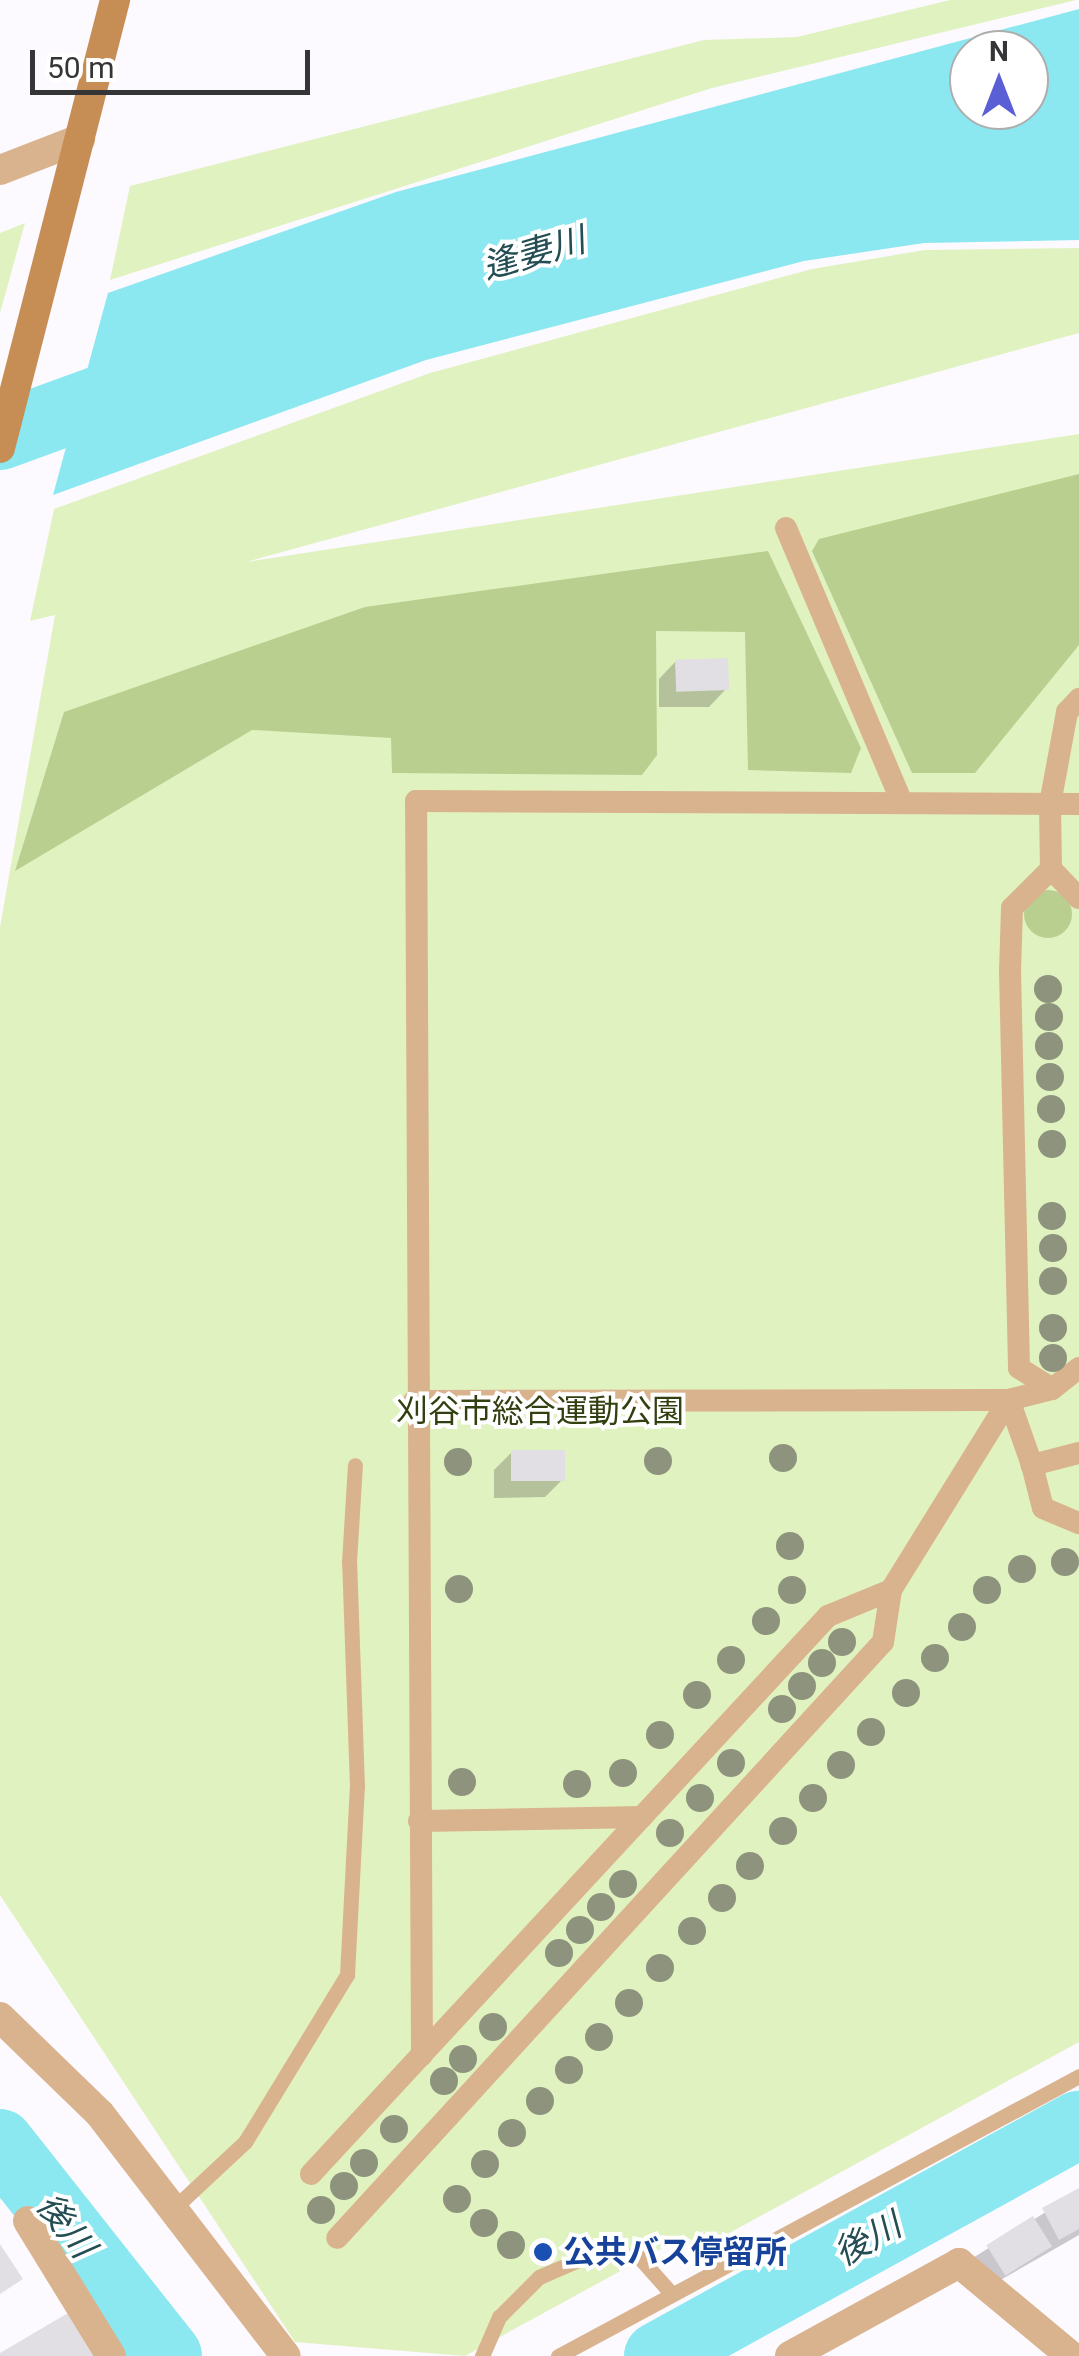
<!DOCTYPE html>
<html>
<head>
<meta charset="utf-8">
<style>
  body { margin:0 }
  #map { position:relative; width:1079px; height:2356px; overflow:hidden; background:#fcf9ff; font-family:Roboto,"Noto Sans JP",sans-serif }
  div>[style] { position:absolute }
  .green>* { inset:0; background:#e1f2c1 }
  .forest>* { inset:0; background:#b9cf8f }
  .round { border-radius:50% }
  .water>* { inset:0; background:#8be7f0 }
  .shadow>* { inset:0; background:#0003 }
  .river>* { height:68px; margin:-34px; padding:0 34px; transform-origin:34px; border-radius:34px; background:#8be7f0 }
  .building>* { inset:0; background:#e1dfe4; transform-origin:0 0 }
  .service>* { height:15px; margin:-7.5px; padding:0 7.5px; transform-origin:7.5px; border-radius:7.5px; background:#d9b38e }
  .pedestrian>* { height:22px; margin:-11px; padding:0 11px; transform-origin:11px; border-radius:11px; background:#d9b38e }
  .minor>* { height:30px; margin:-15px; padding:0 15px; transform-origin:15px; border-radius:15px; background:#d9b38e }
  .tertiary>* { height:30px; margin:-15px; padding:0 15px; transform-origin:15px; border-radius:15px; background:#d9b38e }
  .secondary>* { height:30px; margin:-15px; padding:0 15px; transform-origin:15px; border-radius:15px; background:#c68e55 }
  .trees>* { width:28px; height:28px; margin:-14px; border-radius:50%; background:#8d937c }
  .dots>* { width:28px; height:28px; translate:-50% -50%; box-sizing:border-box; border:5px solid #fff; border-radius:50% }
  span { translate:-50% -50%; white-space:nowrap; text-align:center; line-height:1.15; -webkit-text-stroke:8px #fff; paint-order:stroke }
  .park-label { font-size:32px; color:#323f10 }
  .transit-label { font-size:32px; color:#164399; font-weight:700 }
  .left { translate:0 -50%; text-align:left }
  .water-label { font-size:35px; color:#244e53; font-style:italic }
  .north { position:absolute; left:949px; top:30px; width:100px; height:100px; box-sizing:border-box; background:#fff; border:2px solid #aeaeaf; border-radius:50%; rotate:0deg; font-size:28px; font-weight:700; line-height:40px; text-align:center; color:#353436 }
  .north::after { content:''; display:block; margin:auto; width:35px; height:45px; background:#5a5fd6; clip-path:polygon(50% 0,100% 100%,50% 72%,0 100%) }
  .scale { position:absolute; left:30px; top:50px; width:280px; height:45px; box-sizing:border-box; border:5px solid #353436; border-top:0; padding-left:12px; font-size:30px; line-height:35px; white-space:nowrap; color:#353436; -webkit-text-stroke:8px #fff; paint-order:stroke }
</style>
</head>
<body>
<div id="map">
  <div class="green">
    <i style="clip-path:polygon(950px 0,1076px 0,712px 88px,110px 280px,130px 186px,704px 40px,797px 37px)"></i>
    <i style="clip-path:polygon(25px 223px,0 313px,0 233px)"></i>
    <i style="clip-path:polygon(1079px 248px,1079px 333px,246px 562px,1079px 434px,1079px 2042px,691px 2254px,679px 2239px,465px 2356px,295px 2342px,0 1895px,0 927px,55px 615px,30px 621px,54px 509px,430px 373px,812px 269px,925px 250px)"></i>
  </div>
  <div class="forest">
    <i style="clip-path:polygon(1079px 474px,1079px 645px,975px 773px,912px 773px,812px 551px,819px 539px)"></i>
    <i style="clip-path:polygon(768px 551px,861px 748px,851px 773px,748px 770px,745px 632px,656px 631px,657px 755px,642px 775px,392px 773px,391px 738px,252px 730px,15px 871px,64px 712px,365px 607px)"></i>
    <i class="round" style="left:1024px;top:890px;width:48px;height:48px"></i>
  </div>
  <div class="water">
    <i style="clip-path:polygon(evenodd,1079px 9px,1079px 240px,924px 243px,804px 261px,426px 360px,53px 495px,108px 293px,396px 192px,1079px 9px,969px 50px,1029px 50px,1029px 110px,969px 110px,969px 50px)"></i>
  </div>
  <div class="shadow">
    <i style="clip-path:polygon(676px 661px,726px 689px,709px 707px,659px 707px,659px 679px)"></i>
    <i style="clip-path:polygon(512px 1452px,563px 1479px,545px 1497px,494px 1498px,494px 1470px)"></i>
    <i style="clip-path:polygon(1079px 2191px,1079px 2235px,983px 2290px,968px 2261px)"></i>
  </div>
  <div class="river">
    <i style="left:0;top:436px;width:172px;rotate:-20deg"></i>
    <i style="left:0;top:2143px;width:271px;rotate:51.7deg"></i>
    <i style="left:658px;top:2356px;width:480px;rotate:-28.8deg"></i>
  </div>
  <div class="building">
    <i style="left:728px;top:658px;width:32px;height:53px;rotate:88deg"></i>
    <i style="left:511px;top:1450px;width:54px;height:31px"></i>
    <i style="clip-path:polygon(1079px 2188px,1079px 2229px,1059px 2240px,1042px 2208px)"></i>
    <i style="left:1033px;top:2216px;width:36px;height:55px;rotate:58deg"></i>
    <i style="clip-path:polygon(0 2244px,23px 2279px,0 2294px)"></i>
    <i style="clip-path:polygon(68px 2313px,95px 2356px,0 2356px,0 2353px)"></i>
  </div>
  <div class="service">
    <i style="left:172px;top:2210px;width:100px;rotate:-43deg"></i>
    <i style="left:245px;top:2142px;width:196px;rotate:-58.6deg"></i>
    <i style="left:347px;top:1975px;width:188px;rotate:-87deg"></i>
    <i style="left:357px;top:1787px;width:225px;rotate:-92deg"></i>
    <i style="left:349px;top:1562px;width:97px;rotate:-86.5deg"></i>
    <i style="left:482px;top:2356px;width:43px;rotate:-66.4deg"></i>
    <i style="left:499px;top:2317px;width:57px;rotate:-45deg"></i>
    <i style="left:539px;top:2277px;width:65px;rotate:-23.4deg"></i>
    <i style="left:599px;top:2251px;width:40px;rotate:8.5deg"></i>
    <i style="left:639px;top:2257px;width:47px;rotate:48.5deg"></i>
    <i style="left:558px;top:2356px;width:591px;rotate:-28.25deg"></i>
  </div>
  <div class="pedestrian">
    <i style="left:786px;top:528px;width:298px;rotate:67.1deg"></i>
    <i style="left:1051px;top:869px;width:65px;rotate:-90.9deg"></i>
    <i style="left:1050px;top:804px;width:94px;rotate:-79.5deg"></i>
    <i style="left:1067px;top:712px;width:18px;rotate:-47deg"></i>
    <i style="left:1079px;top:898px;width:40px;rotate:-134deg"></i>
    <i style="left:1051px;top:869px;width:55px;rotate:135deg"></i>
    <i style="left:1012px;top:908px;width:62px;rotate:91.8deg"></i>
    <i style="left:1010px;top:970px;width:398px;rotate:88.7deg"></i>
    <i style="left:1019px;top:1368px;width:39px;rotate:32deg"></i>
    <i style="left:1052px;top:1389px;width:34px;rotate:-38deg"></i>
    <i style="left:1009px;top:1400px;width:69px;rotate:70.5deg"></i>
    <i style="left:414px;top:1401px;width:595px;rotate:-0.1deg"></i>
    <i style="left:1009px;top:1400px;width:44px;rotate:-14.3deg"></i>
    <i style="left:1079px;top:1453px;width:49px;rotate:165.7deg"></i>
    <i style="left:1032px;top:1465px;width:44px;rotate:75.7deg"></i>
    <i style="left:1043px;top:1508px;width:39px;rotate:23deg"></i>
    <i style="left:891px;top:1590px;width:224px;rotate:-58.2deg"></i>
    <i style="left:419px;top:1821px;width:223px;rotate:-1deg"></i>
    <i style="left:422px;top:2055px;width:1254px;rotate:-90.27deg"></i>
    <i style="left:416px;top:801px;width:663px;rotate:0.26deg"></i>
    <i style="left:311px;top:2174px;width:761px;rotate:-47.18deg"></i>
    <i style="left:828px;top:1616px;width:68px;rotate:-22.4deg"></i>
    <i style="left:891px;top:1590px;width:53px;rotate:98.7deg"></i>
    <i style="left:883px;top:1642px;width:808px;rotate:132.49deg"></i>
  </div>
  <div class="minor">
    <i style="left:0;top:170px;width:86px;rotate:-21.2deg"></i>
    <i style="left:28px;top:2221px;width:158px;rotate:58.4deg"></i>
    <i style="left:790px;top:2356px;width:193px;rotate:-28.8deg"></i>
    <i style="left:959px;top:2263px;width:146px;rotate:39.7deg"></i>
  </div>
  <div class="tertiary">
    <i style="left:0;top:2017px;width:139px;rotate:44.1deg"></i>
    <i style="left:100px;top:2114px;width:305px;rotate:52.5deg"></i>
  </div>
  <div class="secondary">
    <i style="left:0;top:448px;width:463px;rotate:-75.6deg"></i>
  </div>
  <div class="trees">
    <i style="left:1048px;top:989px"></i>
    <i style="left:1049px;top:1017px"></i>
    <i style="left:1049px;top:1046px"></i>
    <i style="left:1050px;top:1077px"></i>
    <i style="left:1051px;top:1109px"></i>
    <i style="left:1052px;top:1144px"></i>
    <i style="left:1052px;top:1216px"></i>
    <i style="left:1053px;top:1248px"></i>
    <i style="left:1053px;top:1281px"></i>
    <i style="left:1053px;top:1328px"></i>
    <i style="left:1053px;top:1358px"></i>
    <i style="left:783px;top:1458px"></i>
    <i style="left:658px;top:1461px"></i>
    <i style="left:458px;top:1462px"></i>
    <i style="left:790px;top:1546px"></i>
    <i style="left:1065px;top:1562px"></i>
    <i style="left:1022px;top:1569px"></i>
    <i style="left:459px;top:1589px"></i>
    <i style="left:792px;top:1590px"></i>
    <i style="left:987px;top:1590px"></i>
    <i style="left:766px;top:1621px"></i>
    <i style="left:962px;top:1627px"></i>
    <i style="left:842px;top:1642px"></i>
    <i style="left:935px;top:1658px"></i>
    <i style="left:731px;top:1660px"></i>
    <i style="left:822px;top:1663px"></i>
    <i style="left:802px;top:1686px"></i>
    <i style="left:906px;top:1693px"></i>
    <i style="left:697px;top:1695px"></i>
    <i style="left:782px;top:1709px"></i>
    <i style="left:871px;top:1732px"></i>
    <i style="left:660px;top:1735px"></i>
    <i style="left:731px;top:1763px"></i>
    <i style="left:841px;top:1765px"></i>
    <i style="left:623px;top:1773px"></i>
    <i style="left:462px;top:1782px"></i>
    <i style="left:577px;top:1784px"></i>
    <i style="left:700px;top:1798px"></i>
    <i style="left:813px;top:1798px"></i>
    <i style="left:783px;top:1831px"></i>
    <i style="left:670px;top:1833px"></i>
    <i style="left:750px;top:1866px"></i>
    <i style="left:623px;top:1884px"></i>
    <i style="left:722px;top:1898px"></i>
    <i style="left:601px;top:1907px"></i>
    <i style="left:580px;top:1930px"></i>
    <i style="left:692px;top:1931px"></i>
    <i style="left:559px;top:1953px"></i>
    <i style="left:660px;top:1968px"></i>
    <i style="left:629px;top:2003px"></i>
    <i style="left:493px;top:2027px"></i>
    <i style="left:599px;top:2037px"></i>
    <i style="left:463px;top:2059px"></i>
    <i style="left:569px;top:2070px"></i>
    <i style="left:444px;top:2081px"></i>
    <i style="left:540px;top:2101px"></i>
    <i style="left:394px;top:2129px"></i>
    <i style="left:512px;top:2133px"></i>
    <i style="left:364px;top:2163px"></i>
    <i style="left:485px;top:2164px"></i>
    <i style="left:344px;top:2186px"></i>
    <i style="left:457px;top:2199px"></i>
    <i style="left:321px;top:2210px"></i>
    <i style="left:484px;top:2223px"></i>
    <i style="left:511px;top:2245px"></i>
  </div>
  <div class="dots">
    <i style="left:543px;top:2252px;background:#1a4fb4"></i>
  </div>
  <div class="park-label">
    <span style="left:540px;top:1411px">刈谷市総合運動公園</span>
  </div>
  <div class="transit-label">
    <span class="left" style="left:563px;top:2252px">公共バス停留所</span>
  </div>
  <div class="water-label">
    <span style="left:534px;top:254px;rotate:-16deg">逢妻川</span>
    <span style="left:65px;top:2226px;rotate:52deg">後川</span>
    <span style="left:868px;top:2240px;rotate:-29deg">後川</span>
  </div>
  <div class="north">N</div>
  <div class="scale">50 m</div>
</div>
</body>
</html>
